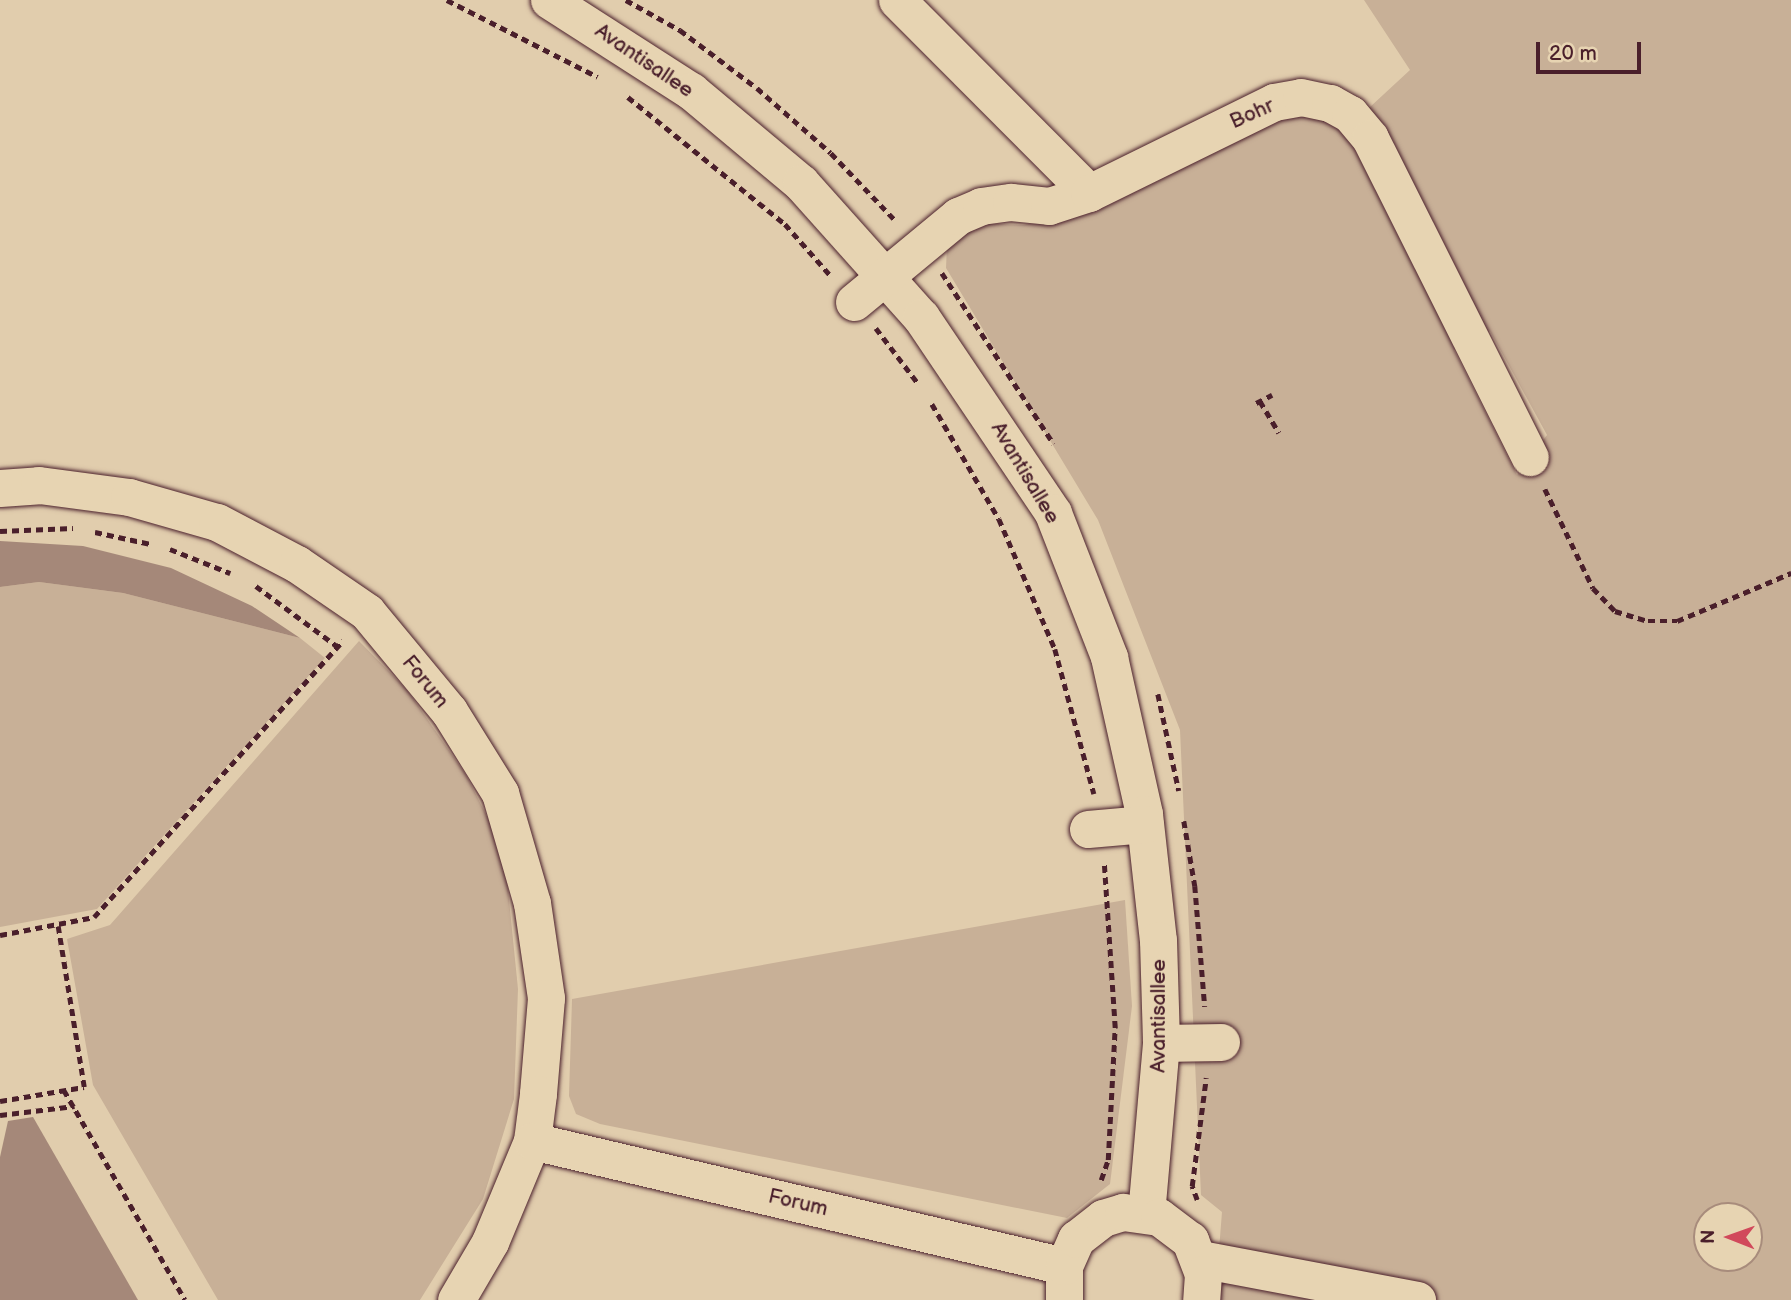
<!DOCTYPE html>
<html>
<head>
<meta charset="utf-8">
<style>
  body { margin:0 }
  #map { position:relative; width:1791px; height:1300px; overflow:hidden; background:#e1cdad; font-family:"Balsamiq Sans",sans-serif }
  div>[style] { position:absolute }
  .green>* { inset:0; background:#c8b097 }
  .water>* { inset:0; background:#a58879 }
  .path>* { height:4.5px; margin-top:-2.25px; transform-origin:0; background:repeating-linear-gradient(90deg,#4a1f2b 0 7px,transparent 0 12px) }
  .roads { filter:drop-shadow(0 0 2px #4a1f2b) drop-shadow(0 0 2px #4a1f2b) }
  .minor>* { height:37px; margin:-18.5px; padding:0 18.5px; transform-origin:18.5px; border-radius:18.5px; background:#e7d4b2 }
  span { translate:-50% -50%; white-space:nowrap; text-align:center; line-height:1.15; -webkit-text-stroke:6px #e7d4b2; paint-order:stroke }
  .street-label { font-size:21px; color:#4a1f2b }
  .north { position:absolute; left:1693px; top:1202px; width:70px; height:70px; box-sizing:border-box; background:#e7d4b2; border:2px solid #a88c7c; border-radius:50%; rotate:271deg; font-size:19px; font-weight:700; line-height:28px; text-align:center; color:#4a1f2b }
  .north::after { content:''; display:block; margin:auto; width:24px; height:32px; background:#d1495b; clip-path:polygon(50% 0,100% 100%,50% 72%,0 100%) }
  .scale { position:absolute; left:1536px; top:42px; width:105px; height:32px; box-sizing:border-box; border:4px solid #4a1f2b; border-top:0; padding-left:9px; font-size:21px; line-height:24px; white-space:nowrap; color:#4a1f2b; -webkit-text-stroke:5px #e7d4b2; paint-order:stroke }
</style>
</head>
<body>
<div id="map">
  <div class="green">
    <i style="clip-path:polygon(evenodd,1364px 0,1791px 0,1791px 1300px,1215px 1300px,1222px 1212px,1201px 1195px,1180px 730px,1098px 520px,946px 268px,947px 245px,971px 223px,1023px 225px,1056px 219px,1278px 115px,1317px 110px,1341px 124px,1370px 107px,1410px 70px,1364px 0,1490px 331px,1547px 435px,1517px 475px,1454px 350px,1490px 331px,1364px 0,1707px 1216px,1749px 1216px,1749px 1258px,1707px 1258px,1707px 1216px)"></i>
    <i style="clip-path:polygon(39px 582px,123px 593px,300px 638px,325px 658px,97px 909px,0 927px,0 587px)"></i>
    <i style="clip-path:polygon(359px 641px,407px 690px,466px 775px,504px 850px,518px 989px,514px 1099px,483px 1199px,420px 1300px,218px 1300px,93px 1085px,67px 939px,110px 925px)"></i>
    <i style="clip-path:polygon(1125px 900px,1132px 1006px,1110px 1184px,1067px 1218px,600px 1124px,576px 1114px,569px 1096px,572px 999px)"></i>
  </div>
  <div class="water">
    <i style="clip-path:polygon(0 541px,83px 546px,171px 568px,252px 606px,300px 638px,123px 593px,39px 582px,0 587px)"></i>
    <i style="clip-path:polygon(33px 1117px,138px 1300px,0 1300px,0 1157px,8px 1121px)"></i>
  </div>
  <div class="path">
    <i style="left:447px;top:0;width:169px;rotate:27deg"></i>
    <i style="left:626px;top:0;width:62px;rotate:29.1deg"></i>
    <i style="left:680px;top:30px;width:96px;rotate:37deg"></i>
    <i style="left:757px;top:88px;width:98px;rotate:41.3deg"></i>
    <i style="left:831px;top:153px;width:95px;rotate:46.3deg"></i>
    <i style="left:628px;top:97px;width:202px;rotate:39deg"></i>
    <i style="left:785px;top:224px;width:69px;rotate:48.5deg"></i>
    <i style="left:942px;top:273px;width:204px;rotate:56.8deg"></i>
    <i style="left:876px;top:328px;width:68px;rotate:52.8deg"></i>
    <i style="left:1260px;top:401px;width:37px;rotate:59deg"></i>
    <i style="left:1256px;top:403px;width:18px;rotate:-27deg"></i>
    <i style="left:932px;top:404px;width:133px;rotate:59.8deg"></i>
    <i style="left:999px;top:519px;width:142px;rotate:66.7deg"></i>
    <i style="left:1055px;top:649px;width:150px;rotate:74.9deg"></i>
    <i style="left:1545px;top:489px;width:110px;rotate:64.1deg"></i>
    <i style="left:1593px;top:588px;width:32px;rotate:46deg"></i>
    <i style="left:1615px;top:611px;width:34px;rotate:17deg"></i>
    <i style="left:1648px;top:621px;width:29px"></i>
    <i style="left:1677px;top:621px;width:124px;rotate:-22.8deg"></i>
    <i style="left:0;top:531px;width:73px;rotate:-2.4deg"></i>
    <i style="left:95px;top:532px;width:57px;rotate:12.1deg"></i>
    <i style="left:170px;top:549px;width:65px;rotate:21.8deg"></i>
    <i style="left:256px;top:586px;width:102px;rotate:36.6deg"></i>
    <i style="left:1158px;top:694px;width:99px;rotate:77.8deg"></i>
    <i style="left:1184px;top:821px;width:66px;rotate:80.4deg"></i>
    <i style="left:1195px;top:886px;width:121px;rotate:85.3deg"></i>
    <i style="left:0;top:935px;width:96px;rotate:-10.8deg"></i>
    <i style="left:94px;top:917px;width:372px;rotate:-48deg"></i>
    <i style="left:64px;top:1090px;width:242px;rotate:60deg"></i>
    <i style="left:0;top:1101px;width:85px;rotate:-9.5deg"></i>
    <i style="left:84px;top:1087px;width:163px;rotate:-99.2deg"></i>
    <i style="left:0;top:1115px;width:75px;rotate:-6.9deg"></i>
    <i style="left:1101px;top:1180px;width:21px;rotate:-71deg"></i>
    <i style="left:1108px;top:1160px;width:132px;rotate:-87deg"></i>
    <i style="left:1115px;top:1028px;width:167px;rotate:-93.8deg"></i>
    <i style="left:1197px;top:1200px;width:15px;rotate:-110deg"></i>
    <i style="left:1192px;top:1186px;width:109px;rotate:-82.6deg"></i>
  </div>
  <div class="roads">
    <div class="minor">
      <i style="left:549px;top:0;width:169px;rotate:32.7deg"></i>
      <i style="left:691px;top:91px;width:143px;rotate:39.9deg"></i>
      <i style="left:801px;top:183px;width:180px;rotate:48.2deg"></i>
      <i style="left:921px;top:317px;width:236px;rotate:56deg"></i>
      <i style="left:1053px;top:513px;width:155px;rotate:68.7deg"></i>
      <i style="left:1109px;top:657px;width:161px;rotate:77.4deg"></i>
      <i style="left:1144px;top:814px;width:127px;rotate:83.7deg"></i>
      <i style="left:1158px;top:940px;width:103px;rotate:88.3deg"></i>
      <i style="left:1161px;top:1043px;width:171px;rotate:95deg"></i>
      <i style="left:897px;top:0;width:272px;rotate:45.1deg"></i>
      <i style="left:854px;top:302px;width:135px;rotate:-39.6deg"></i>
      <i style="left:958px;top:216px;width:25px;rotate:-23deg"></i>
      <i style="left:981px;top:206px;width:30px;rotate:-8deg"></i>
      <i style="left:1011px;top:202px;width:38px;rotate:6deg"></i>
      <i style="left:1049px;top:206px;width:42px;rotate:-18deg"></i>
      <i style="left:1089px;top:193px;width:206px;rotate:-26.2deg"></i>
      <i style="left:1274px;top:102px;width:27px;rotate:-10deg"></i>
      <i style="left:1301px;top:97px;width:30px;rotate:12deg"></i>
      <i style="left:1330px;top:103px;width:23px;rotate:29deg"></i>
      <i style="left:1350px;top:114px;width:31px;rotate:50deg"></i>
      <i style="left:1370px;top:138px;width:357px;rotate:63.4deg"></i>
      <i style="left:0;top:488px;width:39px;rotate:-4deg"></i>
      <i style="left:39px;top:485px;width:91px;rotate:7.6deg"></i>
      <i style="left:129px;top:497px;width:91px;rotate:15.9deg"></i>
      <i style="left:217px;top:522px;width:90px;rotate:27.7deg"></i>
      <i style="left:297px;top:564px;width:85px;rotate:34.4deg"></i>
      <i style="left:367px;top:612px;width:129px;rotate:50.4deg"></i>
      <i style="left:449px;top:711px;width:97px;rotate:58.1deg"></i>
      <i style="left:500px;top:793px;width:115px;rotate:73.8deg"></i>
      <i style="left:532px;top:903px;width:96px;rotate:81.6deg"></i>
      <i style="left:546px;top:998px;width:96px;rotate:94.8deg"></i>
      <i style="left:538px;top:1094px;width:47px;rotate:97.3deg"></i>
      <i style="left:532px;top:1141px;width:109px;rotate:112.6deg"></i>
      <i style="left:490px;top:1242px;width:67px;rotate:120.4deg"></i>
      <i style="left:1088px;top:829px;width:57px;rotate:-5deg"></i>
      <i style="left:1161px;top:1043px;width:60px;rotate:-1deg"></i>
      <i style="left:532px;top:1141px;width:546px;rotate:13.22deg"></i>
      <i style="left:1200px;top:1259px;width:221px;rotate:10.7deg"></i>
      <i style="left:1064px;top:1300px;width:34px;rotate:-90deg"></i>
      <i style="left:1064px;top:1266px;width:30px;rotate:-66deg"></i>
      <i style="left:1076px;top:1239px;width:34px;rotate:-38deg"></i>
      <i style="left:1103px;top:1218px;width:21px;rotate:-17deg"></i>
      <i style="left:1123px;top:1212px;width:36px;rotate:8deg"></i>
      <i style="left:1159px;top:1217px;width:39px;rotate:37deg"></i>
      <i style="left:1190px;top:1240px;width:36px;rotate:69deg"></i>
      <i style="left:1203px;top:1274px;width:26px;rotate:94deg"></i>
    </div>
  </div>
  <div class="street-label">
    <span style="left:644px;top:61px;rotate:34deg">Avantisallee</span>
    <span style="left:1252px;top:114px;rotate:-24deg">Bohr</span>
    <span style="left:1025px;top:473px;rotate:59deg">Avantisallee</span>
    <span style="left:425px;top:682px;rotate:51deg">Forum</span>
    <span style="left:1159px;top:1016px;rotate:-90deg">Avantisallee</span>
    <span style="left:798px;top:1203px;rotate:13deg">Forum</span>
  </div>
  <div class="north">N</div>
  <div class="scale">20 m</div>
</div>
</body>
</html>
